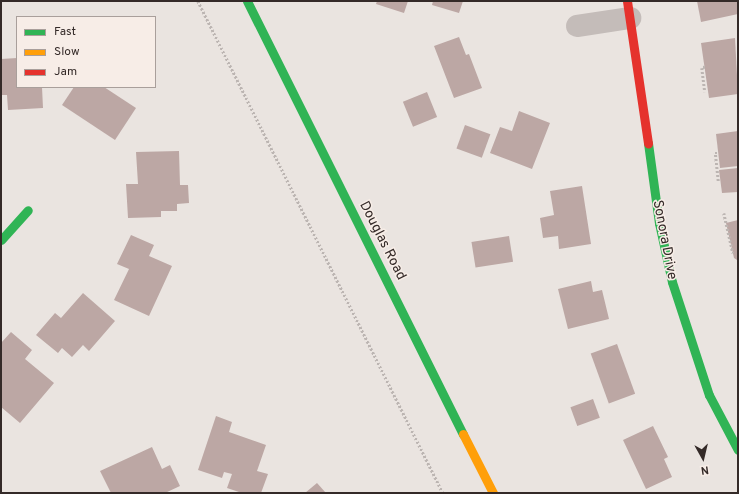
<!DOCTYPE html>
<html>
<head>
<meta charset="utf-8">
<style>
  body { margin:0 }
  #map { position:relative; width:739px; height:494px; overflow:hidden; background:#eae4e0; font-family:Overpass,sans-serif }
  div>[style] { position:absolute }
  .building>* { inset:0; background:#bca7a4; transform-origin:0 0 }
  .path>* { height:2.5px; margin-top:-1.25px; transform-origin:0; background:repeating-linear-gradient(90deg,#bcb5b2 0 2px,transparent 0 4px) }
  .street>* { height:22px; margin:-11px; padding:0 11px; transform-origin:11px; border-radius:11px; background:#c4bcb9 }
  .fast>* { height:9px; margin:-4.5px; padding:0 4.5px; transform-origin:4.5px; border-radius:4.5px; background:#30b455 }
  .slow>* { height:9px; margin:-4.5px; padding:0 4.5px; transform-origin:4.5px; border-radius:4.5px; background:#ff9f0a }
  .jam>* { height:9px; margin:-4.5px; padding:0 4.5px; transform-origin:4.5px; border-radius:4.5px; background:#e5322d }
  span { translate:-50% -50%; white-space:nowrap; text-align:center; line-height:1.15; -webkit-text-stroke:3px #f7ede7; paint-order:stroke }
  .street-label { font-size:14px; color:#342a28 }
  .frame { position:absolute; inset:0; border:2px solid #342a28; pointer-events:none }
  .legend { position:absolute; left:16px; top:16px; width:140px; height:72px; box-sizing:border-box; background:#f7ede7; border:1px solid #a99f9b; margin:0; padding:5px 7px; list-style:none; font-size:12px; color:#342a28 }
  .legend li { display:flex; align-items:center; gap:8px; height:20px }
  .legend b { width:20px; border:1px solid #a99f9b }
  .north { position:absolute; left:683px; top:438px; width:40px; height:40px; -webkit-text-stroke:3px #f7ede7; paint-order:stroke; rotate:172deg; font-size:11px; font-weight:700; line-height:16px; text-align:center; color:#342a28 }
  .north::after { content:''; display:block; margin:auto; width:14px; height:18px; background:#342a28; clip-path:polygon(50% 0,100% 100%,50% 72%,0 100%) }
</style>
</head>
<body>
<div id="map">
  <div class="building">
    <i style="clip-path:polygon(377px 1px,408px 1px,404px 13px,376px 4px)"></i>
    <i style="clip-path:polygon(433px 1px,463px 1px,459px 13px,432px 5px)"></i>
    <i style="clip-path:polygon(697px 1px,738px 1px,738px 14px,701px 22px)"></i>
    <i style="clip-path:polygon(459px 37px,466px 55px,469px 54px,482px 88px,454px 98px,434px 46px)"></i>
    <i style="clip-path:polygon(735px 38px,738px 94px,709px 98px,701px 43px)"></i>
    <i style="clip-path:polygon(17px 58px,17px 87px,42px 87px,43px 108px,8px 110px,7px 95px,1px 95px,1px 59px)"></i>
    <i style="clip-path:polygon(74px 87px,104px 87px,136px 108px,115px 140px,62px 105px)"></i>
    <i style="left:427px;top:92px;width:27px;height:26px;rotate:68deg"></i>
    <i style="clip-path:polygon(519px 111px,550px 123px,532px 169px,490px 153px,500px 127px,512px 131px)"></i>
    <i style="left:465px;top:125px;width:27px;height:25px;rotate:20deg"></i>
    <i style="clip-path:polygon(738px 131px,738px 166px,720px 168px,716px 134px)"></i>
    <i style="clip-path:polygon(179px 151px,180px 185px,188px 185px,189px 203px,177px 204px,177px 211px,161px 211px,161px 217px,128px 218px,126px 184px,138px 184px,136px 152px)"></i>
    <i style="clip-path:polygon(738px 168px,738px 192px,722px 193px,719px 170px)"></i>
    <i style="clip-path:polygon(582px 186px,591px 244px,559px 249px,558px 236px,543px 238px,540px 218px,554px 215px,550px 191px)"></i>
    <i style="clip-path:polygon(738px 220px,738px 260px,737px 260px,734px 258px,726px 223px)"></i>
    <i style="clip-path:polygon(131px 235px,154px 245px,149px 256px,172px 266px,149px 316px,114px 300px,129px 269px,117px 264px)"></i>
    <i style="left:509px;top:236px;width:26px;height:38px;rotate:81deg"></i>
    <i style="clip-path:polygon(591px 281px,593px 292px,602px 290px,609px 319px,568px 329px,558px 289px)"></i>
    <i style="clip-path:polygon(83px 293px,115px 321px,89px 351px,83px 345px,72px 357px,62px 348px,58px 353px,36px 335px,55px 313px,61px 318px)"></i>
    <i style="clip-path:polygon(11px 332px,32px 350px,25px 359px,54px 383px,20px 423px,1px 407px,1px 343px)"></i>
    <i style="left:617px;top:344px;width:53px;height:28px;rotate:70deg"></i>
    <i style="left:593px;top:399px;width:20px;height:24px;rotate:70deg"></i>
    <i style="clip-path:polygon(216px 416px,232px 422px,229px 432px,266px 445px,257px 471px,268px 474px,261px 493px,242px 493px,227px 488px,232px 474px,224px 472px,222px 478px,198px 470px)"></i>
    <i style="clip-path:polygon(653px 426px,668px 457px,664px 459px,672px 477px,646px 489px,623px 440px)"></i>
    <i style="clip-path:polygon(152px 447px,162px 469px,170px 465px,180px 486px,165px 493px,111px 493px,100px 471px)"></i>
    <i style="clip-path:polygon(317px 483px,326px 493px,305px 493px)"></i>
  </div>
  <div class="path">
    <i style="left:198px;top:1px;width:550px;rotate:63.53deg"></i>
    <i style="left:705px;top:67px;width:3px;rotate:162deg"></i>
    <i style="left:702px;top:68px;width:24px;rotate:83deg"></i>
    <i style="left:718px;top:181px;width:28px;rotate:-96deg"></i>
    <i style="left:715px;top:153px;width:3px"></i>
    <i style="left:724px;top:213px;width:41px;rotate:77.3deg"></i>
  </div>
  <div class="street">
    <i style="left:577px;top:26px;width:54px;rotate:-8.6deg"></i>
  </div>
  <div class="fast">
    <i style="left:247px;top:1px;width:484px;rotate:63.5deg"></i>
    <i style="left:648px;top:143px;width:81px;rotate:82.2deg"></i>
    <i style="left:659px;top:223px;width:60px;rotate:77.6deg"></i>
    <i style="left:672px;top:282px;width:119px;rotate:71.9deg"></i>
    <i style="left:709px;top:395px;width:62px;rotate:62.2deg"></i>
    <i style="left:1px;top:240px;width:40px;rotate:-48deg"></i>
  </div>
  <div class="slow">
    <i style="left:463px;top:434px;width:66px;rotate:63deg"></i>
  </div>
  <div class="jam">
    <i style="left:627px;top:1px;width:144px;rotate:81.6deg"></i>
  </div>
  <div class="street-label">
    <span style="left:664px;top:240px;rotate:79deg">Sonora Drive</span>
    <span style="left:382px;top:241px;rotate:63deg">Douglas Road</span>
  </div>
  <div class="frame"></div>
  <ul class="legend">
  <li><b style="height:5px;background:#30b455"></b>Fast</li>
  <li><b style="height:5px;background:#ff9f0a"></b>Slow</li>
  <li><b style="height:5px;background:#e5322d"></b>Jam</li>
  </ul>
  <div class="north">N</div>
</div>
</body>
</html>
